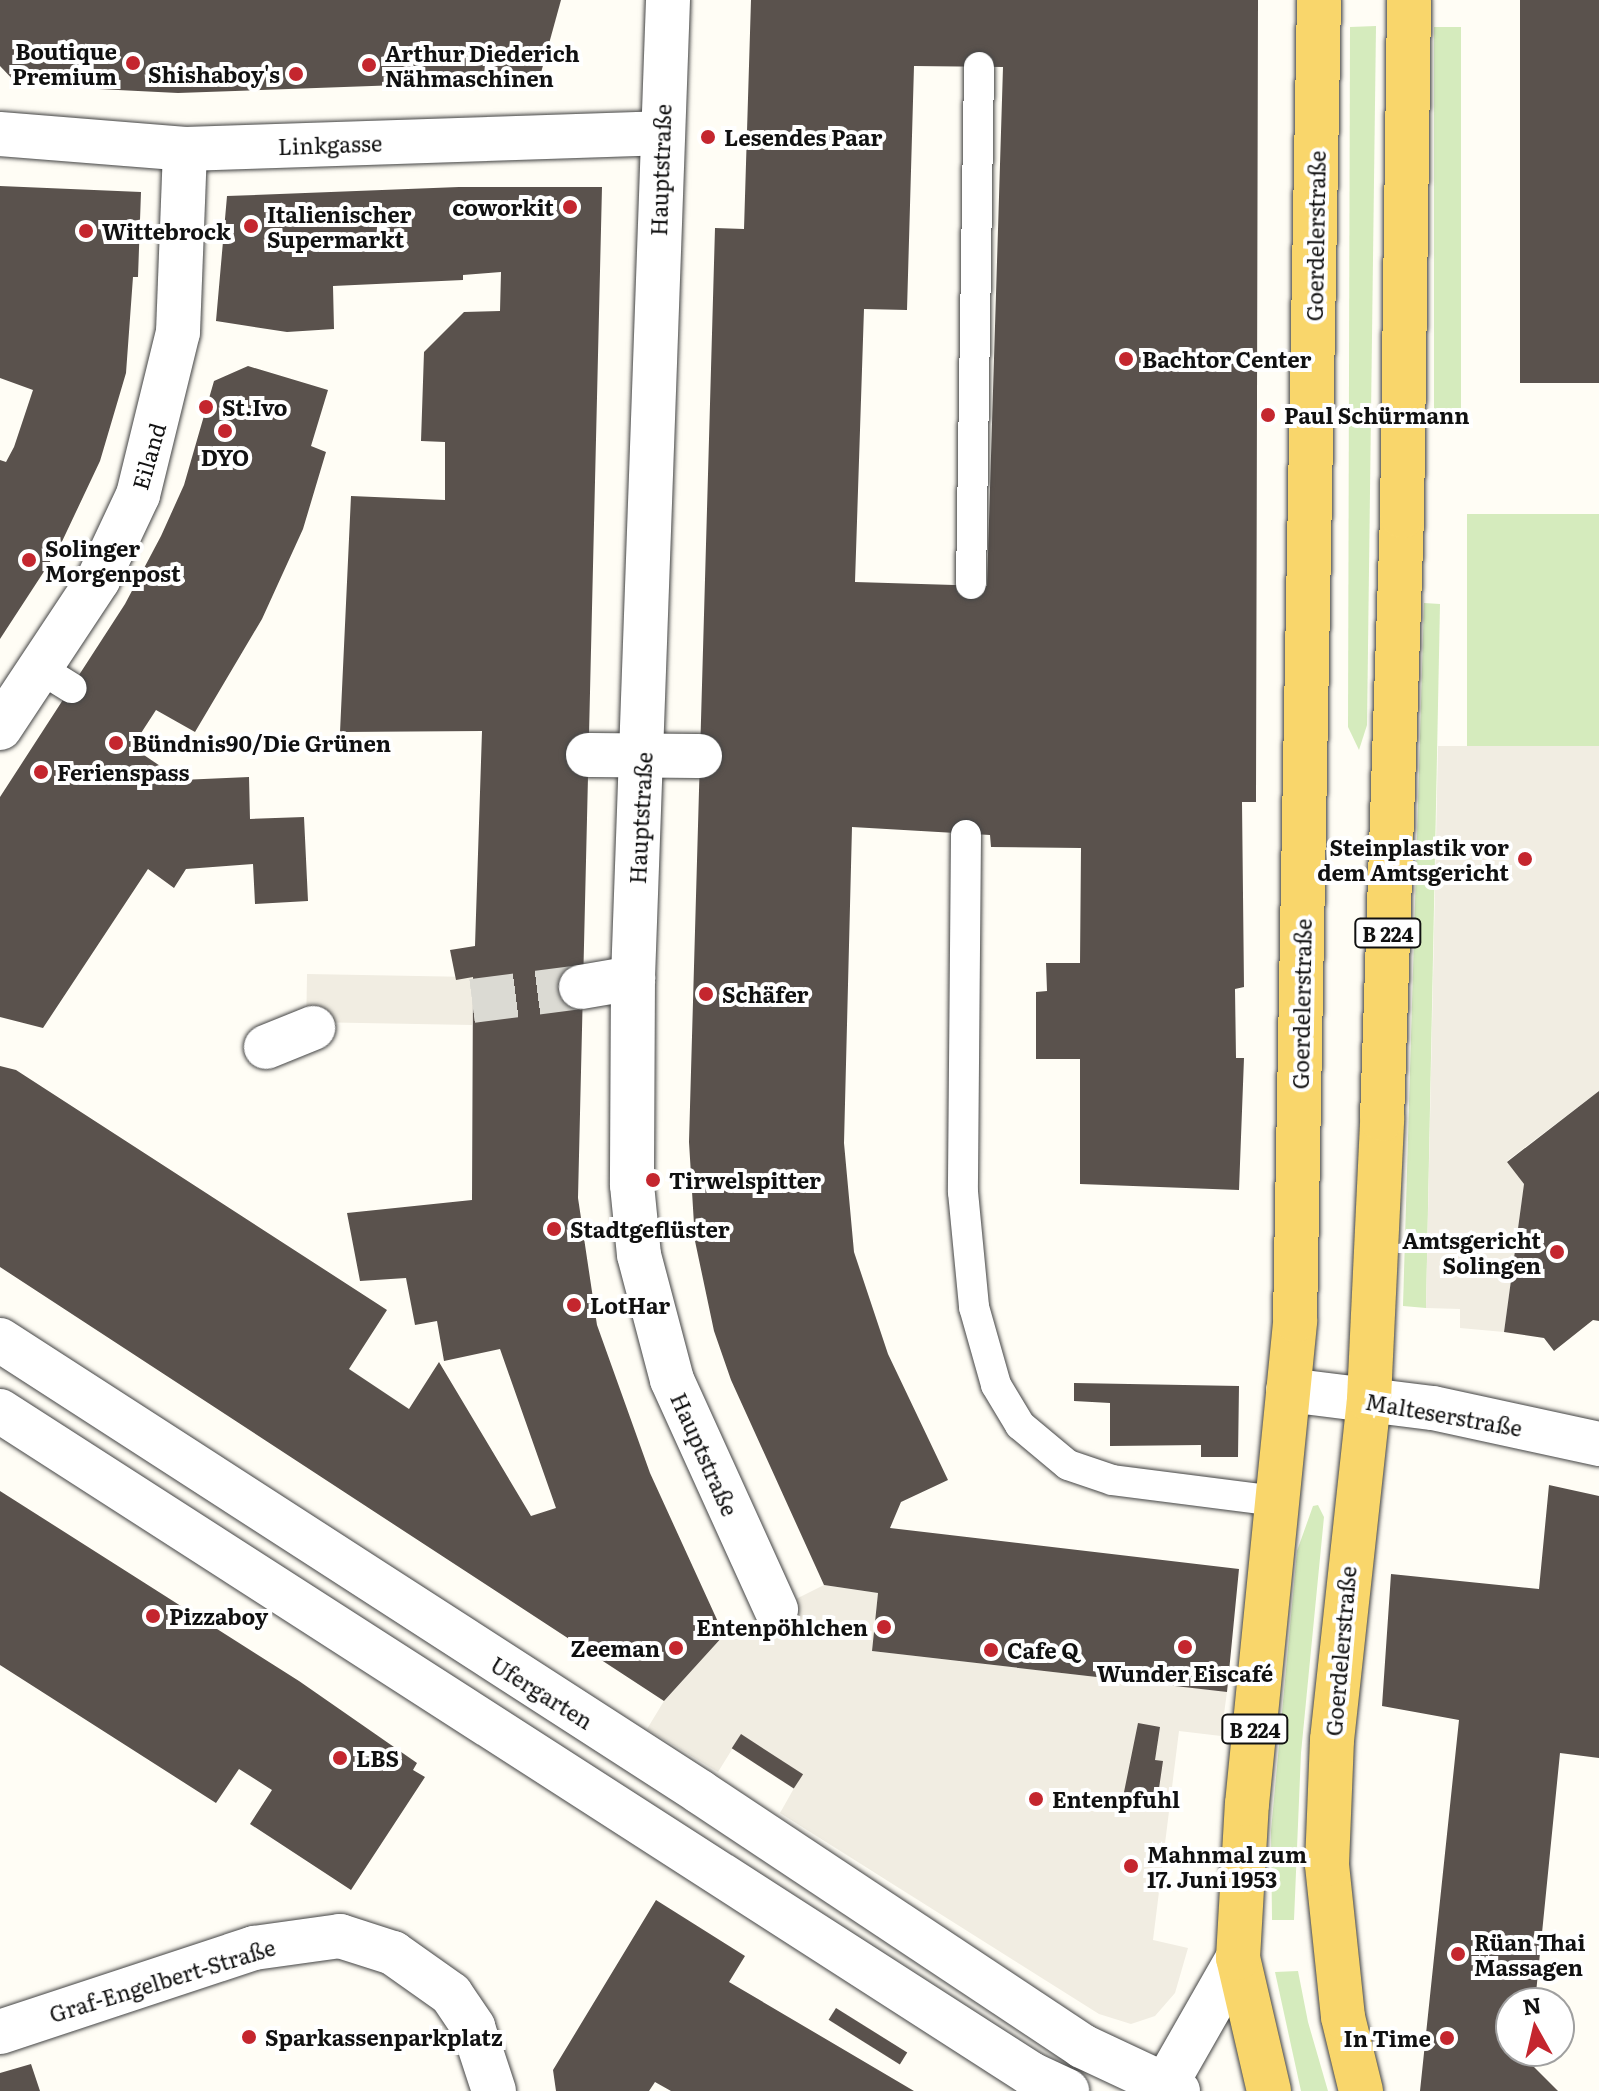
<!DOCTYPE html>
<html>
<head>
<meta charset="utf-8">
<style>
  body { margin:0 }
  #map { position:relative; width:1599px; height:2091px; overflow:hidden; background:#fffdf5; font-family:Literata,serif }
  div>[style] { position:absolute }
  .green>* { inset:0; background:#d5ebbd; transform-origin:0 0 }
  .plaza>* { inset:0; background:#f1ede2; transform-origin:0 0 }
  .building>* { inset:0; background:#5a524d; transform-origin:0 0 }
  .pedestrian-tunnel>* { height:44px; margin-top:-22px; transform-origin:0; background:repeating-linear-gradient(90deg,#dbdad3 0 44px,transparent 0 66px) }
  .roads { filter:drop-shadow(0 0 2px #444) drop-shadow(0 0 2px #444) }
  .service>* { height:30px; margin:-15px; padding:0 15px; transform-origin:15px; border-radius:15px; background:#fff }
  .pedestrian>* { height:44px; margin:-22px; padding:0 22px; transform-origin:22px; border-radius:22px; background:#fff }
  .minor>* { height:44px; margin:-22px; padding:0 22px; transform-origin:22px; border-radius:22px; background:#fff }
  .primary>* { height:44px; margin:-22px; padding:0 22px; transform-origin:22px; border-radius:22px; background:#f9d66b }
  .dots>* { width:22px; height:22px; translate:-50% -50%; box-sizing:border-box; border:4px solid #fff; border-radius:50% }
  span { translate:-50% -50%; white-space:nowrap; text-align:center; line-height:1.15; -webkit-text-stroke:8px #fff; paint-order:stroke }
  .shield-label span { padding:2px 6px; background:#fff; border:2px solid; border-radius:6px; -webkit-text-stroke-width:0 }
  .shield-label { font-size:20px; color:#111; font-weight:700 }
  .poi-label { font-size:22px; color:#111; font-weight:700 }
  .right { translate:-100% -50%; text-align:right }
  .left { translate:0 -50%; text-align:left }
  .street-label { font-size:22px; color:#111 }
  .north { position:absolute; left:1495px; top:1987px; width:80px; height:80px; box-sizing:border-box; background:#fff; border:2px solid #a0a0a0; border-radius:50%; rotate:352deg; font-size:22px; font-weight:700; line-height:32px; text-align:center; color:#111 }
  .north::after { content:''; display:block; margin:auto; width:28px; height:36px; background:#c4262e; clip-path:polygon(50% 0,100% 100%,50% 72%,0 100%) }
</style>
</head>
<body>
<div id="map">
  <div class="green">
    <i style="clip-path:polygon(1376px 26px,1367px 725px,1359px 750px,1348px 727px,1350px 27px)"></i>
    <i style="left:1434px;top:27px;width:27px;height:393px"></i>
    <i style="left:1599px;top:514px;width:232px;height:132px;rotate:90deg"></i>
    <i style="clip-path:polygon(1424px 603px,1440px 604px,1426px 1308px,1403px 1306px)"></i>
    <i style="clip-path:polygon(1318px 1505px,1324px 1517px,1301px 1753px,1294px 1920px,1272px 1920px,1271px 1831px,1297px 1551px,1313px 1506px)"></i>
    <i style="clip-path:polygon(1298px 1971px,1308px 2022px,1328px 2091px,1301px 2091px,1275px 1972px)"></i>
  </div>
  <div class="plaza">
    <i style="clip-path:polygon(1438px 746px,1599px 746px,1599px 1091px,1507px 1161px,1524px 1184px,1504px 1332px,1460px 1328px,1460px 1309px,1426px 1308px)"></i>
    <i style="left:473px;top:977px;width:48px;height:166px;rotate:91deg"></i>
    <i style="clip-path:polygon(824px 1585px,878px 1593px,872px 1651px,1227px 1692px,1221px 1736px,1179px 1731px,1153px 1940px,1188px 1948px,1175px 1993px,1155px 2016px,1131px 2024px,1099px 2014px,780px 1813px,802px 1774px,741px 1735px,718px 1772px,647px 1729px,664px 1701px,724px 1635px)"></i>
  </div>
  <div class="building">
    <i style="clip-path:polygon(0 0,561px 0,539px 80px,178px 93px,18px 85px,0 66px)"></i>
    <i style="clip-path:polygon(evenodd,751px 0,1258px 0,1256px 802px,1242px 802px,1244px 987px,1235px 989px,1236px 1058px,1244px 1058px,1239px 1190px,1080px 1184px,1080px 1059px,1036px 1059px,1036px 992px,1047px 991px,1046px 963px,1080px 963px,1081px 848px,991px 847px,990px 835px,852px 827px,844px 1143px,854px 1252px,888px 1354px,948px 1480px,901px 1502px,890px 1528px,1239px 1569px,1227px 1692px,872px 1651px,878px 1593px,824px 1585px,731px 1380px,714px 1331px,695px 1241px,689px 1142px,715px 228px,744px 229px,751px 0,914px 66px,1003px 67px,987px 586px,855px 582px,864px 309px,907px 310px,914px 66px)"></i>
    <i style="left:1599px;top:0;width:383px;height:79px;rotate:90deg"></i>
    <i style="clip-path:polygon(0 186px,141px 192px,138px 277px,133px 277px,126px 373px,100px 461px,58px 550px,0 639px,0 460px,6px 462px,14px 447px,33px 390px,0 378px)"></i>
    <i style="clip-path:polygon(459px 187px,602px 187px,578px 1198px,597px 1325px,650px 1473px,724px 1635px,664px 1701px,0 1267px,0 1066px,16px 1070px,387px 1310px,349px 1369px,409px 1409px,439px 1362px,531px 1516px,556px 1508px,500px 1349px,444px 1361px,437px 1321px,415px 1325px,406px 1278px,360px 1281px,347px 1213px,472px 1200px,473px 977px,456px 980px,450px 950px,475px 946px,482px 731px,340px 732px,351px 496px,445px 500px,445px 442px,421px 441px,424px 352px,464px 312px,500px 311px,501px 272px,463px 275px,463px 280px,333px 286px,334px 329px,287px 332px,216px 321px,227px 196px)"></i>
    <i style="clip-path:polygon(248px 366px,328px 390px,311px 446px,326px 452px,303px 529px,262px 619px,195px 732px,156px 710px,132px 747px,181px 780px,249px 777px,250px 819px,304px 817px,308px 901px,255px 904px,253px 864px,186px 869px,174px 888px,148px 869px,43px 1028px,0 1017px,0 797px,125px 604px,161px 536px,184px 485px,214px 381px)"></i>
    <i style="clip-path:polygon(1599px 1091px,1599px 1321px,1593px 1320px,1554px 1351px,1544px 1338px,1504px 1332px,1524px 1184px,1507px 1162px)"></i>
    <i style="clip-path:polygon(1074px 1383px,1239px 1386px,1238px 1457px,1201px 1457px,1201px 1445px,1110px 1446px,1110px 1403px,1074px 1401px)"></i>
    <i style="clip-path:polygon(1549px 1485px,1599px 1496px,1599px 1758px,1560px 1753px,1535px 2003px,1511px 2003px,1511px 2051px,1530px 2051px,1529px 2062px,1558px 2091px,1420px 2091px,1459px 1720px,1382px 1706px,1391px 1574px,1539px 1589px)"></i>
    <i style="clip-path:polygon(0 1491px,299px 1681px,417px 1763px,413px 1770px,425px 1777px,351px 1890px,250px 1824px,272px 1790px,239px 1769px,216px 1803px,0 1665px)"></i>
    <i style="clip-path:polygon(1138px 1723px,1160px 1727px,1155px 1760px,1163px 1761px,1157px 1802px,1123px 1797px)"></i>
    <i style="left:741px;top:1734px;width:74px;height:17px;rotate:33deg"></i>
    <i style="clip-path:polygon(656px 1900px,745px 1956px,729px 1982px,914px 2091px,671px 2091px,655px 2082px,649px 2091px,556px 2091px,553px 2070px)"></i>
    <i style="left:836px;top:2008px;width:84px;height:14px;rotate:32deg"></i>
    <i style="clip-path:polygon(31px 2064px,40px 2091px,0 2091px,0 2073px)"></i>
  </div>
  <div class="pedestrian-tunnel">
    <i style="left:472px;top:1001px;width:110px;rotate:-7.3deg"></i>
  </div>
  <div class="roads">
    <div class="service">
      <i style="left:971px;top:584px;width:517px;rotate:-89.11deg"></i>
      <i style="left:41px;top:669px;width:36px;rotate:32deg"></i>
      <i style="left:966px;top:835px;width:357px;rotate:90.5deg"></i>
      <i style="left:963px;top:1192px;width:116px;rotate:84.5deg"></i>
      <i style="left:974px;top:1307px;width:81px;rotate:74.2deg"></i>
      <i style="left:996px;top:1385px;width:47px;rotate:59deg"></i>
      <i style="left:1020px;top:1425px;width:62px;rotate:39.8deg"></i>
      <i style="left:1068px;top:1465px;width:46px;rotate:18.8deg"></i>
      <i style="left:1112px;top:1480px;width:165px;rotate:7.3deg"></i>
    </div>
    <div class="pedestrian">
      <i style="left:668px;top:0;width:979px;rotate:92.05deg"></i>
      <i style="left:633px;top:978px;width:207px;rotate:90.3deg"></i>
      <i style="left:632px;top:1185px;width:70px;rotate:84.3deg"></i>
      <i style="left:639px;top:1255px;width:129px;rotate:75.2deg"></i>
      <i style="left:672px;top:1380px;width:252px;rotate:65.6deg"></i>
      <i style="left:0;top:134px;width:186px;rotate:4.6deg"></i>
      <i style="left:185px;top:149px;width:475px;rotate:-1.9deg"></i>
      <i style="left:588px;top:755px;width:112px;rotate:0.5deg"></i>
      <i style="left:581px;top:987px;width:53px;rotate:-9.8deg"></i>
      <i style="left:266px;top:1047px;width:51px;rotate:-22deg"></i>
    </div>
    <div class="minor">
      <i style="left:0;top:728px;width:178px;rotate:-56.5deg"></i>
      <i style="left:98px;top:580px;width:94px;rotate:-64.8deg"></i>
      <i style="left:138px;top:495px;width:168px;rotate:-76.2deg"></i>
      <i style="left:178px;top:332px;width:183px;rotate:-87.8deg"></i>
      <i style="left:0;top:1340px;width:833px;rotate:32.85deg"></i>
      <i style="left:700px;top:1792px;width:459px;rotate:33.6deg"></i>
      <i style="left:1082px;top:2046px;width:106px;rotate:25.1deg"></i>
      <i style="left:1288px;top:1390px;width:146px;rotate:7.1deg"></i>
      <i style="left:1433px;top:1408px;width:170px;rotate:12.2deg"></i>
      <i style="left:0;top:1411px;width:1226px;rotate:32.74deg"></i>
      <i style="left:1031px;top:2074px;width:40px;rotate:25deg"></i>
      <i style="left:0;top:2032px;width:268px;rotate:-18.3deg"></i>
      <i style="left:254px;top:1948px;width:87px;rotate:-7.9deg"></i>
      <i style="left:340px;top:1936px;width:56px;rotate:17.8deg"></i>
      <i style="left:393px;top:1953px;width:71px;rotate:35.3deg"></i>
      <i style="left:451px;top:1994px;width:40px;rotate:56deg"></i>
      <i style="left:473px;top:2027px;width:67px;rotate:71.8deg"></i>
      <i style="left:1162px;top:2091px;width:153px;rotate:-60.3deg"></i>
    </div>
    <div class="primary">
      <i style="left:1269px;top:2091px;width:137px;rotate:-103.1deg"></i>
      <i style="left:1238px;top:1958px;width:154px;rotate:-86.7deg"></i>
      <i style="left:1247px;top:1804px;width:486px;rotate:-84.3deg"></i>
      <i style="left:1295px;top:1320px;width:1320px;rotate:-88.96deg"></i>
      <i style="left:1361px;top:2091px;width:76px;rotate:-103.7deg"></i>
      <i style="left:1343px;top:2017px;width:154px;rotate:-96deg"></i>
      <i style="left:1327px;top:1864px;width:124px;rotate:-87.7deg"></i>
      <i style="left:1332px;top:1740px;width:343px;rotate:-83.8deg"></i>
      <i style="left:1369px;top:1399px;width:280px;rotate:-87.3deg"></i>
      <i style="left:1382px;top:1119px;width:603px;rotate:-88.1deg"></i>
      <i style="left:1402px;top:516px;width:516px;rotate:-89.22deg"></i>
    </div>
  </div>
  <div class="dots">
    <i style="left:133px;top:63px;background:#c4262e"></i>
    <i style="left:369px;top:65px;background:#c4262e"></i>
    <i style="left:296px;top:74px;background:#c4262e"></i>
    <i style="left:708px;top:137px;background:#c4262e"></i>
    <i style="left:570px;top:207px;background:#c4262e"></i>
    <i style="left:251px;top:226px;background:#c4262e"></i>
    <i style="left:86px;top:231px;background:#c4262e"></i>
    <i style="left:1126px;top:359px;background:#c4262e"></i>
    <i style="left:206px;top:407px;background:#c4262e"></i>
    <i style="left:1268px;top:415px;background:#c4262e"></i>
    <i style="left:225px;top:431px;background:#c4262e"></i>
    <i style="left:29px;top:560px;background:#c4262e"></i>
    <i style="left:116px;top:743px;background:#c4262e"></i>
    <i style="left:41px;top:772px;background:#c4262e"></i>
    <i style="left:1525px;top:859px;background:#c4262e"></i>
    <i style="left:706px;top:994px;background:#c4262e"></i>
    <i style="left:653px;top:1180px;background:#c4262e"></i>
    <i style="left:554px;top:1229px;background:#c4262e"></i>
    <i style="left:1557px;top:1252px;background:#c4262e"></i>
    <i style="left:574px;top:1305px;background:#c4262e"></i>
    <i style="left:153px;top:1616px;background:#c4262e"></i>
    <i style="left:884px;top:1627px;background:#c4262e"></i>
    <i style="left:1185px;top:1647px;background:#c4262e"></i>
    <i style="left:676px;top:1648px;background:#c4262e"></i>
    <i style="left:991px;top:1650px;background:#c4262e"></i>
    <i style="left:340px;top:1758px;background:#c4262e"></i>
    <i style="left:1036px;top:1799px;background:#c4262e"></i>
    <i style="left:1131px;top:1866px;background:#c4262e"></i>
    <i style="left:1458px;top:1954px;background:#c4262e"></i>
    <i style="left:249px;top:2037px;background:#c4262e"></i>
    <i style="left:1447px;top:2038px;background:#c4262e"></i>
  </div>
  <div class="shield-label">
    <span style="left:1388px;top:933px">B 224</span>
    <span style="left:1255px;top:1729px">B 224</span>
  </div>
  <div class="poi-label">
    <span class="right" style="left:117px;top:63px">Boutique<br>Premium</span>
    <span class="left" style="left:385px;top:65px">Arthur Diederich<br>Nähmaschinen</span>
    <span class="right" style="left:280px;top:74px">Shishaboy's</span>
    <span class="left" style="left:724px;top:137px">Lesendes Paar</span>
    <span class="right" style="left:554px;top:207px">coworkit</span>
    <span class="left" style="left:267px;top:226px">Italienischer<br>Supermarkt</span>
    <span class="left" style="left:102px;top:231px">Wittebrock</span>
    <span class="left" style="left:1142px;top:359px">Bachtor Center</span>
    <span class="left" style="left:222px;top:407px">St.Ivo</span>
    <span class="left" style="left:1284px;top:415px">Paul Schürmann</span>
    <span style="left:225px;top:457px">DYO</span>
    <span class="left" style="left:45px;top:560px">Solinger<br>Morgenpost</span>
    <span class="left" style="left:132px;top:743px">Bündnis90/Die Grünen</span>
    <span class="left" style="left:57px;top:772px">Ferienspass</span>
    <span class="right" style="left:1509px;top:859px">Steinplastik vor<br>dem Amtsgericht</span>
    <span class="left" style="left:722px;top:994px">Schäfer</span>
    <span class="left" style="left:669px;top:1180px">Tirwelspitter</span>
    <span class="left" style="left:570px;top:1229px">Stadtgeflüster</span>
    <span class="right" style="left:1541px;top:1252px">Amtsgericht<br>Solingen</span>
    <span class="left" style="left:590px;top:1305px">LotHar</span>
    <span class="left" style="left:169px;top:1616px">Pizzaboy</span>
    <span class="right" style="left:868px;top:1627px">Entenpöhlchen</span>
    <span class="right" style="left:660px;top:1648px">Zeeman</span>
    <span class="left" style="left:1007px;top:1650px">Cafe Q</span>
    <span style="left:1185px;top:1673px">Wunder Eiscafé</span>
    <span class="left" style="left:356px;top:1758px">LBS</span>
    <span class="left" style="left:1052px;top:1799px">Entenpfuhl</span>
    <span class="left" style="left:1147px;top:1866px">Mahnmal zum<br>17. Juni 1953</span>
    <span class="left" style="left:1474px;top:1954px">Rüan Thai<br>Massagen</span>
    <span class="left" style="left:265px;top:2037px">Sparkassenparkplatz</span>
    <span class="right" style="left:1431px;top:2038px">In Time</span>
  </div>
  <div class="street-label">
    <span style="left:330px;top:144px;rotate:-2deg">Linkgasse</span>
    <span style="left:660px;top:170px;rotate:-88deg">Hauptstraße</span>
    <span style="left:1315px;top:236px;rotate:-89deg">Goerdelerstraße</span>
    <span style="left:148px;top:456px;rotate:-74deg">Eiland</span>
    <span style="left:640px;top:818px;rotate:-87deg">Hauptstraße</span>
    <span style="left:1301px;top:1004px;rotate:-89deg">Goerdelerstraße</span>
    <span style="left:1444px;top:1414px;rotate:10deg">Malteserstraße</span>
    <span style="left:705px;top:1454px;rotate:66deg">Hauptstraße</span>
    <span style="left:1340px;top:1651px;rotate:-85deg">Goerdelerstraße</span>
    <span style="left:542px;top:1692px;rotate:32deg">Ufergarten</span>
    <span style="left:162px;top:1980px;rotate:-17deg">Graf-Engelbert-Straße</span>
  </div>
  <div class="north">N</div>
</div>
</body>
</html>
